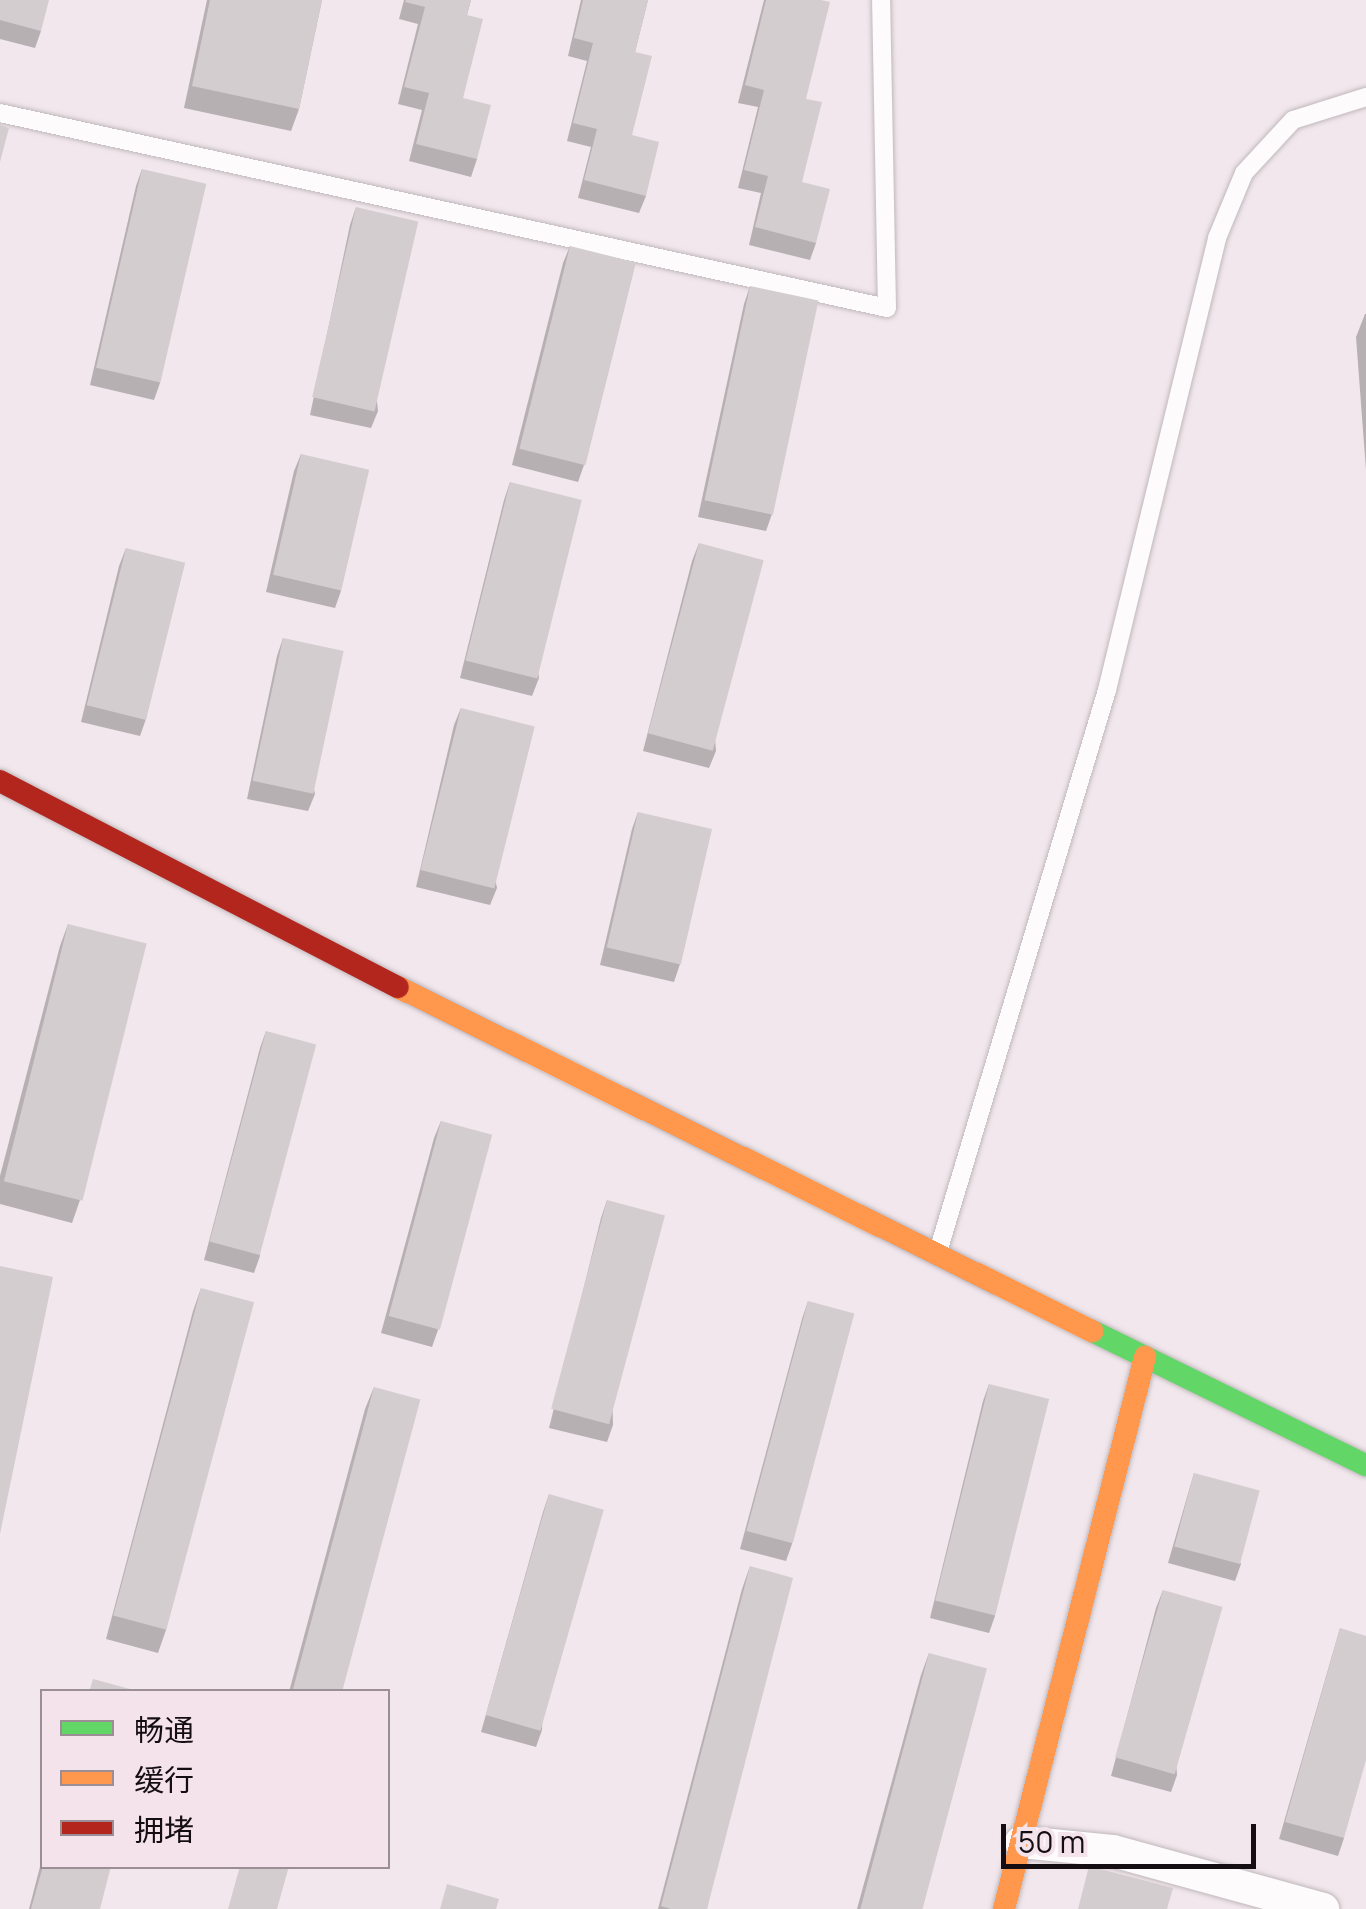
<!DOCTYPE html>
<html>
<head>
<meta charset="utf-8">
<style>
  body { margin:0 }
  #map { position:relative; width:1366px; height:1909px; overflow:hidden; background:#f1e7ec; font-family:Manrope,"Noto Sans SC",sans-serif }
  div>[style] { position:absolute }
  .roads { filter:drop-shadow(0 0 2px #c0b8bc) drop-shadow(0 0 2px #c0b8bc) }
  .lane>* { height:18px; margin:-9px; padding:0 9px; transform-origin:9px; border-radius:9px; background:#fdfbfc }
  .street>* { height:32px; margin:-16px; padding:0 16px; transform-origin:16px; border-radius:16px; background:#fdfbfc }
  .fast>* { height:22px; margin:-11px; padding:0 11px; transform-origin:11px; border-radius:11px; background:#63d668 }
  .slow>* { height:22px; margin:-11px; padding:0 11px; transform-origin:11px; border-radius:11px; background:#ff974d }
  .jam>* { height:22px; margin:-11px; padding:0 11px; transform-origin:11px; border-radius:11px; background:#b3261e }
  .wall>* { inset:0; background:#b6b0b3 }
  .building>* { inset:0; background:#d4cdd0; transform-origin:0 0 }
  span { translate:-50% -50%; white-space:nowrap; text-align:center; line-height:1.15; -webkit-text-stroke:10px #f5e3ec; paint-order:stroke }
  .legend { position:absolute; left:40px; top:1689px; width:350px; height:180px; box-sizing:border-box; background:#f5e3ec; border:2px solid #9b8e95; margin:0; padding:12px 18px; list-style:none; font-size:30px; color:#140e12 }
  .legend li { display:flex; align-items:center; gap:20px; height:50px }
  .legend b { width:50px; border:2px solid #9b8e95 }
  .scale { position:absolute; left:1001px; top:1824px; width:255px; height:45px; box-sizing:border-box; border:5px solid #140e12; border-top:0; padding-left:12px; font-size:30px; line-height:35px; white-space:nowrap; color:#140e12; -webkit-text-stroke:8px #f5e3ec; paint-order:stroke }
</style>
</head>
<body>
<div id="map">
  <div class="roads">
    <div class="lane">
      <i style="left:0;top:113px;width:908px;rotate:12.4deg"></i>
      <i style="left:887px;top:308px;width:308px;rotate:-91.1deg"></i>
      <i style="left:937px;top:1255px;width:590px;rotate:-73.25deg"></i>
      <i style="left:1107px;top:690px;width:465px;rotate:-76.3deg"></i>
      <i style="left:1217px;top:238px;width:70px;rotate:-67.4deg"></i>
      <i style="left:1244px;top:173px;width:72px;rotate:-47.2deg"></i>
      <i style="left:1293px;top:120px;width:77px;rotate:-17.5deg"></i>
    </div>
    <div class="street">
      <i style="left:1021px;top:1842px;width:92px;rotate:5.6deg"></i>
      <i style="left:1113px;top:1851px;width:218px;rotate:15.4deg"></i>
    </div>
    <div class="fast">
      <i style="left:1092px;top:1331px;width:305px;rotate:26.1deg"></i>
    </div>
    <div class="slow">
      <i style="left:398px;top:987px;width:775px;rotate:26.37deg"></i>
      <i style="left:1004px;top:1909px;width:570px;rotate:-75.67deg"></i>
    </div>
    <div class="jam">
      <i style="left:0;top:781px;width:448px;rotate:27.4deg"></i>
    </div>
  </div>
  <div class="wall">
    <i style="clip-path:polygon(0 0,41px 31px,35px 48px,0 39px)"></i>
    <i style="clip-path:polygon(207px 0,322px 0,299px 109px,291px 131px,184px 108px)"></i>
    <i style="clip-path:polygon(404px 0,471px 0,467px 15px,463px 98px,477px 159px,471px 177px,409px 161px,422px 110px,398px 104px,418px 24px,399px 19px)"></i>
    <i style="clip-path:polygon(581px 0,648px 0,635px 52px,632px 135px,646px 196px,639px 213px,578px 198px,591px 147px,567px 141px,587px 61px,568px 56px)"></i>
    <i style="clip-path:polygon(764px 0,766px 0,806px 99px,802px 182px,816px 243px,810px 260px,749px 245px,761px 193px,738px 188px,758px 107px,738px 103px)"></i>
    <i style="clip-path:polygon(142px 169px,160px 383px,154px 400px,90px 385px,136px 186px)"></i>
    <i style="clip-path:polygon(356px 207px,378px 411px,371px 428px,310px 415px,350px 225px)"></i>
    <i style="clip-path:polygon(570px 246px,584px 465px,578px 482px,512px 465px,563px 263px)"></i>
    <i style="clip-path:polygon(750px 286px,772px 514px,766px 531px,698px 517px,744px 304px)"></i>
    <i style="clip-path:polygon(1365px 314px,1366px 314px,1366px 470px,1356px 337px)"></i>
    <i style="clip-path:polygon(301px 454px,341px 591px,335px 608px,266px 592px,294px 471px)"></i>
    <i style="clip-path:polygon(510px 482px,539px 678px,532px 696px,460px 678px,504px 500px)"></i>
    <i style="clip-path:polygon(699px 543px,716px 751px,709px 768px,643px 751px,692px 561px)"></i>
    <i style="clip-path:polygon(126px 548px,146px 719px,140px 736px,81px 722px,119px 566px)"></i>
    <i style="clip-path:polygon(283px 638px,315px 794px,308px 811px,247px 799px,277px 656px)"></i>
    <i style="clip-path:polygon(461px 708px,497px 888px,490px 905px,416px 887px,454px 725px)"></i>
    <i style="clip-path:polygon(638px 812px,680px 964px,674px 982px,600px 965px,632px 829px)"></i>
    <i style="clip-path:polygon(68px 924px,80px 1200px,72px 1223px,0 1204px,0 1176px,60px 946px)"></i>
    <i style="clip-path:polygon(266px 1031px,260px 1256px,254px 1273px,204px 1260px,260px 1048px)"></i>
    <i style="clip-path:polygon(441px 1121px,438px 1330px,432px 1347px,381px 1333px,434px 1138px)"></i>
    <i style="clip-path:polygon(607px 1200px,613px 1425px,607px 1442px,549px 1428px,601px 1218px)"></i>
    <i style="clip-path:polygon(201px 1288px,166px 1630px,158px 1653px,106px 1639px,193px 1311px)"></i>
    <i style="clip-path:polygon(808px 1301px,792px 1544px,786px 1561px,740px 1549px,802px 1319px)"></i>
    <i style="clip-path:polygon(989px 1384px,995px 1616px,989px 1633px,930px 1618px,983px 1401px)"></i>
    <i style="clip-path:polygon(374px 1387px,341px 1692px,289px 1692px,365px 1409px)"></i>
    <i style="clip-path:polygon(1194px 1473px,1241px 1564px,1235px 1581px,1168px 1563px)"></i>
    <i style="clip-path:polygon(549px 1494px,542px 1730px,536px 1747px,481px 1732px,543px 1512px)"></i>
    <i style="clip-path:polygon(750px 1566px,707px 1909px,658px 1909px,742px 1589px)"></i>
    <i style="clip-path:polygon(1163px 1590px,1177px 1775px,1171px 1792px,1111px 1776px,1156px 1608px)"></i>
    <i style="clip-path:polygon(1340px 1628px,1344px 1838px,1338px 1856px,1279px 1839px)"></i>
    <i style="clip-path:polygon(929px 1653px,920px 1909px,857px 1909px,921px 1675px)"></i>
    <i style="clip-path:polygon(42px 1859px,42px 1866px,100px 1909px,29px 1909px)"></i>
  </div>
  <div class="building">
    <i style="clip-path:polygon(0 0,49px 0,41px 31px,0 20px)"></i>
    <i style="clip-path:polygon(210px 0,322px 0,299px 109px,192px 86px)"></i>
    <i style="clip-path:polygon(406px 0,471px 0,467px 15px,483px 19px,463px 98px,491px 105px,477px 159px,416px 144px,429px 93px,404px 87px,425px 7px,405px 2px)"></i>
    <i style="clip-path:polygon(583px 0,648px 0,635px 52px,652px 56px,632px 135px,659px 142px,646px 196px,584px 180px,597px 129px,573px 123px,593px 43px,574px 38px)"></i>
    <i style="clip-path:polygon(766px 0,821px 0,830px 2px,806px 99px,822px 102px,802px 182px,830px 189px,816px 243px,755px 227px,768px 176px,744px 170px,764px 90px,745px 85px)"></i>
    <i style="clip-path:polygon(0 125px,9px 128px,0 162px)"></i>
    <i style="left:142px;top:169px;width:66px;height:204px;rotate:13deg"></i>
    <i style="left:356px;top:207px;width:64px;height:195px;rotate:13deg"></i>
    <i style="left:570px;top:246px;width:68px;height:209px;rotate:14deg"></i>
    <i style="left:750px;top:286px;width:70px;height:219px;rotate:12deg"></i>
    <i style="left:301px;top:454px;width:70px;height:124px;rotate:13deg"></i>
    <i style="left:510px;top:482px;width:74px;height:184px;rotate:14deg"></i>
    <i style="left:699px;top:543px;width:67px;height:197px;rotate:15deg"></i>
    <i style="left:126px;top:548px;width:61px;height:162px;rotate:14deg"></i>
    <i style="left:283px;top:638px;width:62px;height:146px;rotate:12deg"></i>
    <i style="left:461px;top:708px;width:76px;height:167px;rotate:14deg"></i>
    <i style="left:638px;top:812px;width:76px;height:139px;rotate:13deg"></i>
    <i style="left:68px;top:924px;width:81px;height:265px;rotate:14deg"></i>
    <i style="left:266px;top:1031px;width:52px;height:218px;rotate:15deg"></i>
    <i style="left:441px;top:1121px;width:53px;height:202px;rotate:15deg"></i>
    <i style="left:607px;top:1200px;width:60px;height:216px;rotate:15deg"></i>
    <i style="clip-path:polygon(0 1266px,53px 1277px,0 1534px)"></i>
    <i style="left:201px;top:1288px;width:55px;height:339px;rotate:15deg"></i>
    <i style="left:808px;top:1301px;width:48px;height:238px;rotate:15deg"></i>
    <i style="left:989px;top:1384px;width:62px;height:223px;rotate:14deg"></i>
    <i style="left:374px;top:1387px;width:48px;height:316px;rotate:15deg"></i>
    <i style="left:1194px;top:1473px;width:68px;height:76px;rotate:15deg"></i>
    <i style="left:549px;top:1494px;width:57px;height:230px;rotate:16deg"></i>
    <i style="clip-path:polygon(750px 1566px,793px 1578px,707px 1909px,671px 1909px,661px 1906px)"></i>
    <i style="left:1163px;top:1590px;width:62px;height:174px;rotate:16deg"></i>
    <i style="clip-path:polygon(1340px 1628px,1366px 1636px,1366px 1760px,1344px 1838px,1285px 1822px)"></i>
    <i style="left:929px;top:1653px;width:60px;height:266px;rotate:15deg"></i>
    <i style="clip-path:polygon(93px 1679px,141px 1692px,89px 1692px)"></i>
    <i style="clip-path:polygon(43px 1866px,111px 1866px,100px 1909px,31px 1909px)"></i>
    <i style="clip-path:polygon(240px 1866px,289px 1866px,277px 1909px,228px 1909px)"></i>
    <i style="clip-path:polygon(1089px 1866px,1173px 1888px,1167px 1909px,1078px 1909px)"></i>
    <i style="clip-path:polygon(447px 1884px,499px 1899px,496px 1909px,440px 1909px)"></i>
  </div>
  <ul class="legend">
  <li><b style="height:12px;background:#63d668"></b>畅通</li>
  <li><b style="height:12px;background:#ff974d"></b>缓行</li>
  <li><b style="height:12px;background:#b3261e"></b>拥堵</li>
  </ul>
  <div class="scale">50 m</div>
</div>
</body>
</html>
